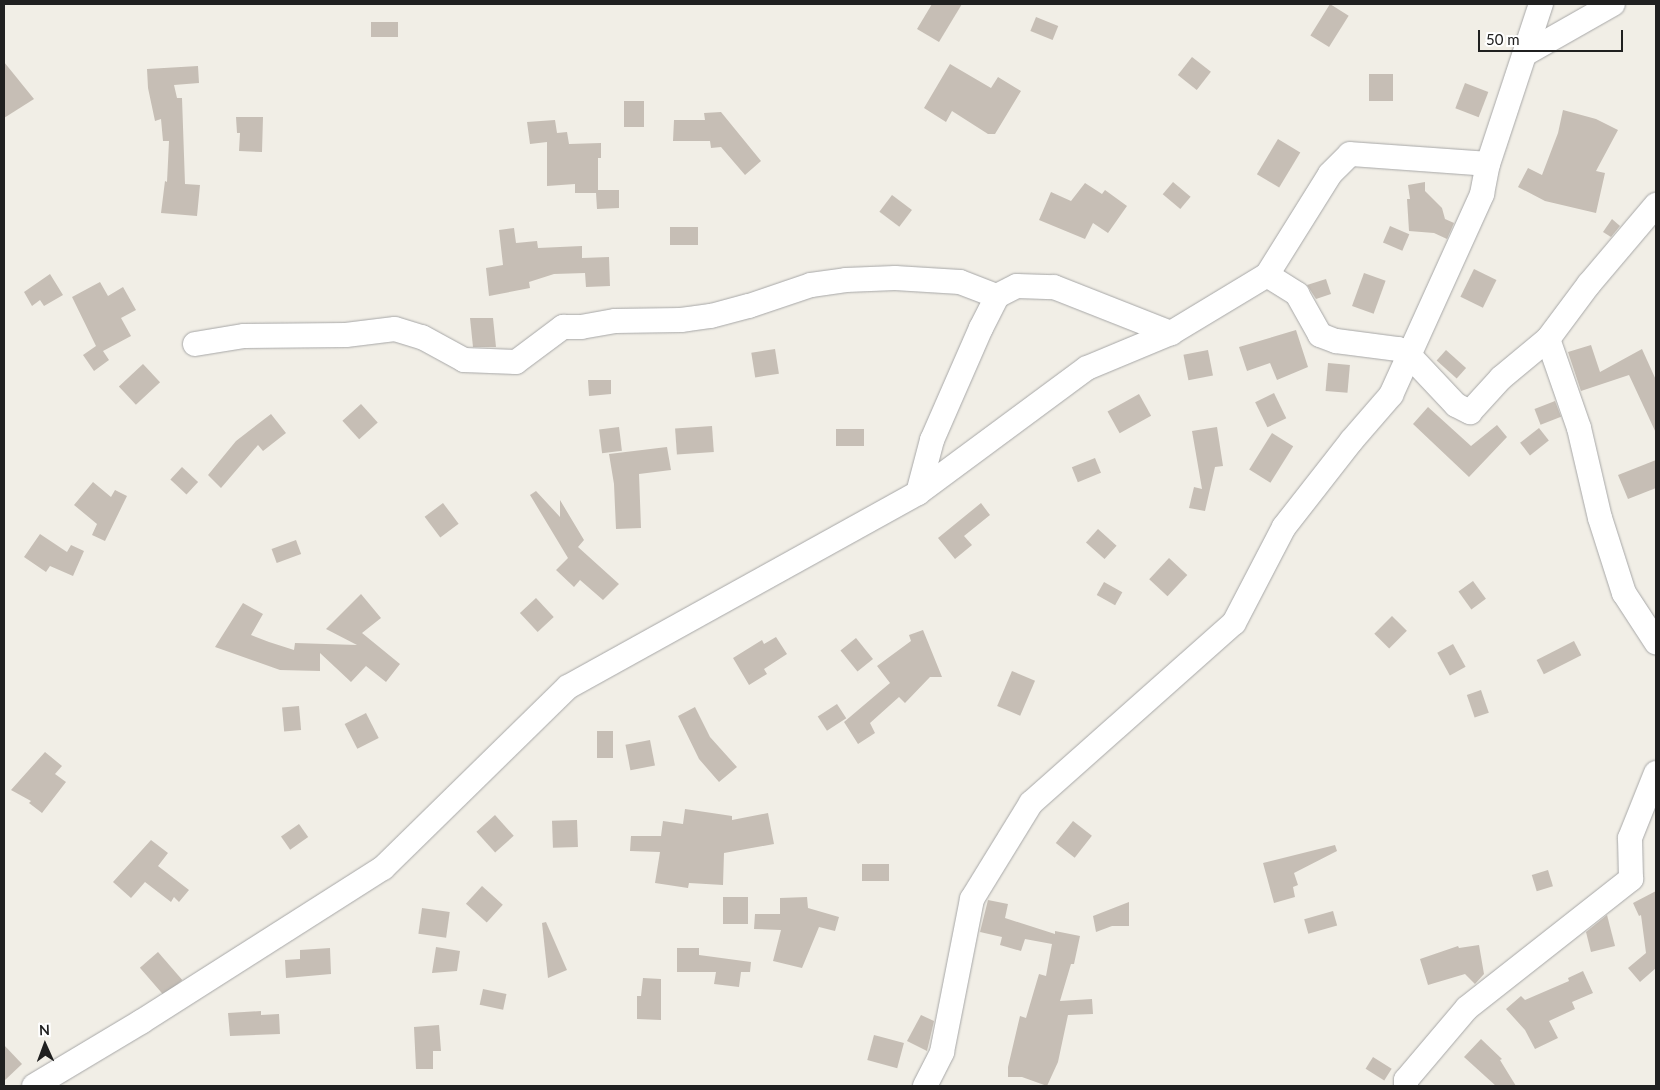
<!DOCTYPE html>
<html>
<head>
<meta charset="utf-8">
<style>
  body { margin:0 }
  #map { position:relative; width:1660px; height:1090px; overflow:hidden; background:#f1eee6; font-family:Lato,sans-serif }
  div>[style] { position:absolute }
  .building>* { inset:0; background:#c6beb5; transform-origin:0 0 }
  .roads { filter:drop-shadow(0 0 1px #a7a7a7) drop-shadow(0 0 1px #a7a7a7) }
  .minor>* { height:24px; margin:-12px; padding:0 12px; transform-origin:12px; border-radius:12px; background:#fff }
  span { translate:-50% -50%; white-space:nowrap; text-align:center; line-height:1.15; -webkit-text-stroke:4px #fff; paint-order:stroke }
  .frame { position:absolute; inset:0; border:5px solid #202020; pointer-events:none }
  .north { position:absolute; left:20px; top:1020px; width:50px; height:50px; -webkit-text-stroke:4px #fff; paint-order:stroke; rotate:358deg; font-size:14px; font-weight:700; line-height:20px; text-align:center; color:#202020 }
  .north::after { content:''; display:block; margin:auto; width:18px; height:22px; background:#202020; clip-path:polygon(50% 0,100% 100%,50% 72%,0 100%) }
  .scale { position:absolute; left:1478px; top:30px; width:145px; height:22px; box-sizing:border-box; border:2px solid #202020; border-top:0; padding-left:6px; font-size:15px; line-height:18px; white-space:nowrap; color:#202020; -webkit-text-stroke:4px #fff; paint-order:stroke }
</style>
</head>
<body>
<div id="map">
  <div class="building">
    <i style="clip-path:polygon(932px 4px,962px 4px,939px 42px,917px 29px)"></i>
    <i style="left:1330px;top:4px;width:22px;height:37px;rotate:32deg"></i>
    <i style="left:1036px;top:17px;width:24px;height:15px;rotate:22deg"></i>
    <i style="left:398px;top:22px;width:15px;height:27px;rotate:90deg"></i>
    <i style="left:1192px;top:57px;width:24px;height:23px;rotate:38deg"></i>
    <i style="clip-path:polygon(4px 62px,34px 99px,4px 118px)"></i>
    <i style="clip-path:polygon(950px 64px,991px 88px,998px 77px,1021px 91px,995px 134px,988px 134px,952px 111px,946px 122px,924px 108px)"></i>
    <i style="clip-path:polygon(198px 66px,199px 83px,174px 85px,177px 98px,182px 98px,185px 184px,200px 185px,197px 216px,161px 213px,165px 181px,167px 182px,169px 141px,163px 141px,161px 119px,155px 121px,148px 88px,147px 69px)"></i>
    <i style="left:1369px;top:74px;width:24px;height:27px"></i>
    <i style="left:1465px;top:83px;width:25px;height:27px;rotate:21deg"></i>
    <i style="left:624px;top:101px;width:20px;height:26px"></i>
    <i style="clip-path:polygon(1563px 110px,1596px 119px,1618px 130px,1596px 171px,1605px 173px,1596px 213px,1545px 201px,1518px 187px,1528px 168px,1542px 175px,1558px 133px)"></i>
    <i style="clip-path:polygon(721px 112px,761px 161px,745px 175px,721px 147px,711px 148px,710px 141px,673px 141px,674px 120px,705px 120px,704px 113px)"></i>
    <i style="clip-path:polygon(236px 117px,263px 117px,262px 152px,239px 151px,240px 133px,237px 133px)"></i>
    <i style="clip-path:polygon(555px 120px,557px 133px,567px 132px,569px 144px,601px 143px,601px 158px,598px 158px,598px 190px,619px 190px,619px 208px,597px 209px,596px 193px,575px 193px,575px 184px,547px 186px,547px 142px,530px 144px,527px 122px)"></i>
    <i style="left:1278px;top:139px;width:26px;height:41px;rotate:31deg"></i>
    <i style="left:1173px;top:182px;width:23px;height:16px;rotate:40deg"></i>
    <i style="clip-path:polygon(1425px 182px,1425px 191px,1442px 208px,1445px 219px,1454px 223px,1447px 239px,1434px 233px,1409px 231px,1407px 199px,1410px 199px,1408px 185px)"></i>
    <i style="clip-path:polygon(1085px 183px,1102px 194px,1105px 190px,1127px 206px,1108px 233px,1093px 223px,1085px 239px,1039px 220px,1051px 192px,1071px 201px)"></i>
    <i style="left:892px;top:195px;width:25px;height:21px;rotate:37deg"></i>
    <i style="clip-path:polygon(1612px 219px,1620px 226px,1611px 237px,1603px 232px)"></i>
    <i style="left:1390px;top:226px;width:21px;height:18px;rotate:23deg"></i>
    <i style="left:698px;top:227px;width:18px;height:28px;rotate:90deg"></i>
    <i style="clip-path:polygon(514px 228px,516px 243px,537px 241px,538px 248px,582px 246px,582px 258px,609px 257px,610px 286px,586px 287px,585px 273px,554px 274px,529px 282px,530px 288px,489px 296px,486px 268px,503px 265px,499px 230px)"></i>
    <i style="left:1474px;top:269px;width:25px;height:31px;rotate:26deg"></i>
    <i style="left:1364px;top:273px;width:23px;height:35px;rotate:20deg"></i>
    <i style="clip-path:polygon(50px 274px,63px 295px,44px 306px,40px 300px,32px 306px,24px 292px)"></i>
    <i style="clip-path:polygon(1326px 279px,1331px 294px,1316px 299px,1307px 285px)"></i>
    <i style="clip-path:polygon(100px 282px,108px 296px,123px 287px,136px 310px,121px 318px,131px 336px,103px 351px,109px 360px,94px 371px,83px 355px,96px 346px,72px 297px)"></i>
    <i style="clip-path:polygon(470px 318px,493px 318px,496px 347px,473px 347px)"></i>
    <i style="clip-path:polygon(1296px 330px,1308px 367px,1277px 380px,1270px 363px,1247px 371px,1239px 347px)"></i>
    <i style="clip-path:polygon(1591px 345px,1600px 372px,1642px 349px,1656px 380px,1656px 433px,1629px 375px,1581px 391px,1568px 352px)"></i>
    <i style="left:775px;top:349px;width:25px;height:24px;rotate:81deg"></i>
    <i style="left:1208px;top:350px;width:26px;height:25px;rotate:79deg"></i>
    <i style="left:1446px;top:350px;width:27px;height:14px;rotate:42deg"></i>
    <i style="left:1328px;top:363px;width:22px;height:28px;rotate:5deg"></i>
    <i style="left:143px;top:364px;width:25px;height:33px;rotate:47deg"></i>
    <i style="clip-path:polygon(588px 380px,611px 380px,611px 394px,589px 396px)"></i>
    <i style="left:1274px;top:393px;width:28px;height:21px;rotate:64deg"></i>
    <i style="left:1139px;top:394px;width:25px;height:36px;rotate:61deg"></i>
    <i style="left:1555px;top:401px;width:17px;height:22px;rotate:69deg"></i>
    <i style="left:361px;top:404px;width:25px;height:25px;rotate:48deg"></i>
    <i style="clip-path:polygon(1428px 407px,1471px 446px,1497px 425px,1507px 437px,1469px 477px,1413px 424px)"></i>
    <i style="clip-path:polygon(271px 414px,286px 433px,263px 451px,258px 445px,221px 488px,208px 475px,236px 441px)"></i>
    <i style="left:712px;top:426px;width:26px;height:37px;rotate:86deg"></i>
    <i style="left:619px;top:427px;width:24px;height:20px;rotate:83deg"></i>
    <i style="clip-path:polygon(1217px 427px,1223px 466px,1215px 467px,1205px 511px,1189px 508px,1194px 487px,1202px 489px,1192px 431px)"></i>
    <i style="left:1539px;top:428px;width:16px;height:24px;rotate:52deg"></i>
    <i style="left:836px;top:429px;width:28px;height:17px"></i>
    <i style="left:1272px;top:433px;width:25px;height:43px;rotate:32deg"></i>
    <i style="clip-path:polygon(667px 447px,671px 470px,639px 474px,641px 528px,616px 529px,614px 484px,609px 454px)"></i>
    <i style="left:1095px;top:458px;width:16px;height:25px;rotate:68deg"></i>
    <i style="clip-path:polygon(1656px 460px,1656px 488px,1628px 499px,1618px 475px)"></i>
    <i style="left:182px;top:467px;width:22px;height:17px;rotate:43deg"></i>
    <i style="clip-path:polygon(93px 482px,111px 497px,115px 490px,127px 496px,105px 541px,92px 535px,97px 524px,74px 505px)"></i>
    <i style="clip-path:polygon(536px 491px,560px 517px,560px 500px,584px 540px,578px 547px,619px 584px,603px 600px,580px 580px,574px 587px,556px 570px,568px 558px,530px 495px)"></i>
    <i style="left:443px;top:503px;width:26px;height:23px;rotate:53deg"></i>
    <i style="clip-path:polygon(981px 503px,990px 515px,964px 536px,972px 545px,955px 559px,938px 538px)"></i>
    <i style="left:1098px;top:529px;width:25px;height:18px;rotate:42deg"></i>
    <i style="clip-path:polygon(40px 534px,67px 552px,71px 545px,84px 551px,73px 576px,50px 566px,46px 572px,24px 557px)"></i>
    <i style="left:296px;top:540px;width:15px;height:26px;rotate:70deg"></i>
    <i style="left:1169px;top:558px;width:25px;height:29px;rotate:43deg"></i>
    <i style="left:1473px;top:581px;width:22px;height:18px;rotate:54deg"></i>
    <i style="left:1104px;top:582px;width:21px;height:15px;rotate:29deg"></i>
    <i style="clip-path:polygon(361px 594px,381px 618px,362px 633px,400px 664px,386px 682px,366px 666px,351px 682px,320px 653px,320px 671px,280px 670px,215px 647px,243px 603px,263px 614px,251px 635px,269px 642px,294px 650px,295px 643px,357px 645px,326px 629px)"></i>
    <i style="left:536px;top:598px;width:26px;height:22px;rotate:47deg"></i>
    <i style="left:1392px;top:616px;width:21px;height:25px;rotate:45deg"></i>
    <i style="clip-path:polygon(923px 630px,942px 677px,930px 677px,905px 703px,899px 697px,870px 723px,875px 733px,858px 744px,844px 722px,890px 683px,877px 666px,911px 641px,909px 635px)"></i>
    <i style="clip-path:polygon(776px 637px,787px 654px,764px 669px,767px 674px,749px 685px,733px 658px,762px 640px,764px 644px)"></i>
    <i style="left:856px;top:638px;width:27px;height:20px;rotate:51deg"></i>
    <i style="left:1574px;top:641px;width:16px;height:42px;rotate:63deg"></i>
    <i style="left:1453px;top:644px;width:26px;height:18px;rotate:61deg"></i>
    <i style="left:1012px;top:671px;width:25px;height:38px;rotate:23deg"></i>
    <i style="left:1481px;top:690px;width:24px;height:15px;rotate:71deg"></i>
    <i style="left:837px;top:704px;width:17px;height:23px;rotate:57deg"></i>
    <i style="left:299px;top:706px;width:24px;height:17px;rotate:85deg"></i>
    <i style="clip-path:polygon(695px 707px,710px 737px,737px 767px,719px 782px,699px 759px,678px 716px)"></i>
    <i style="left:366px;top:713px;width:28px;height:24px;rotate:63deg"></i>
    <i style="left:613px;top:731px;width:27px;height:16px;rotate:90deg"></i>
    <i style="left:650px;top:740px;width:26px;height:25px;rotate:79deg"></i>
    <i style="clip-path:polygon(45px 752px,62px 766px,55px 774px,66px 782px,42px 813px,29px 803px,31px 801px,11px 790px)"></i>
    <i style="clip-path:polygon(685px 809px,732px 816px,732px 820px,768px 813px,774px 844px,724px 853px,723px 885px,689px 883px,688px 888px,655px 883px,660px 852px,630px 851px,631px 836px,661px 836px,663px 821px,683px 824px)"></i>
    <i style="left:495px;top:815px;width:28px;height:25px;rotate:48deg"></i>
    <i style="left:577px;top:820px;width:27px;height:25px;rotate:88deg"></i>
    <i style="left:1073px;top:821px;width:24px;height:28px;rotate:38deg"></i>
    <i style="left:299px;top:824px;width:16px;height:22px;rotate:55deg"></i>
    <i style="clip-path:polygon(151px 840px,168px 853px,158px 866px,189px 890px,179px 902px,174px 897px,171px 902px,145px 882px,131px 898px,113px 882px)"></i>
    <i style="clip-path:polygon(1335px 845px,1337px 851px,1294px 873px,1298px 885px,1293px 887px,1295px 897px,1274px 903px,1263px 863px)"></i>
    <i style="left:862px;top:864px;width:27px;height:17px"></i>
    <i style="left:1548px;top:870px;width:17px;height:17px;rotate:73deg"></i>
    <i style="left:482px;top:886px;width:28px;height:24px;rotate:42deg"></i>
    <i style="clip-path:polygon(1656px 891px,1656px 968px,1640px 982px,1628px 968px,1646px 953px,1641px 915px,1639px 916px,1633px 903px)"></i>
    <i style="left:723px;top:897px;width:25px;height:27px"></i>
    <i style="clip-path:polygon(807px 897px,808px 908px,839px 917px,835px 931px,819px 927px,802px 968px,773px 961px,781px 930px,754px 929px,755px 914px,780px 914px,780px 898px)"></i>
    <i style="clip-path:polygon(988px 900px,1008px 904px,1005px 918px,1055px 934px,1055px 931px,1080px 936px,1074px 964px,1071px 964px,1060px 1001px,1092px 999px,1093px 1014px,1068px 1015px,1058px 1062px,1047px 1086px,1022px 1077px,1008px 1077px,1008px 1067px,1020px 1016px,1026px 1018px,1039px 974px,1046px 976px,1052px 944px,1025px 939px,1021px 951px,1000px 945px,1002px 937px,980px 932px)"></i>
    <i style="clip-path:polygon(1129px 902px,1129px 926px,1112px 926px,1096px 932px,1093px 916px)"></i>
    <i style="left:422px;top:908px;width:28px;height:26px;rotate:8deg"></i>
    <i style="left:1333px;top:911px;width:15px;height:30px;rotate:74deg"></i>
    <i style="clip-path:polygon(1607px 915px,1615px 946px,1591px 952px,1586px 932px)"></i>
    <i style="clip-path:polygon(546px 922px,567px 970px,548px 978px,542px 923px)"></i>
    <i style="clip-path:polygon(1479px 945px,1484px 974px,1475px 984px,1465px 974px,1428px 985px,1420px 959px,1458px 946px,1459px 948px)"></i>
    <i style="clip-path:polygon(436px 947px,460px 951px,457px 971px,432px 973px)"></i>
    <i style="clip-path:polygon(330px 948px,331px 974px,286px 978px,285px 960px,300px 959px,300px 950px)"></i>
    <i style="clip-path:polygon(677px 948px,699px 948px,699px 955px,751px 962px,750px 972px,741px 972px,739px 987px,714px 984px,716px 972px,677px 972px)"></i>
    <i style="left:158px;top:952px;width:37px;height:24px;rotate:49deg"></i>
    <i style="clip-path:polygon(1583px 971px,1593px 993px,1572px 1002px,1575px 1009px,1549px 1021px,1558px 1038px,1535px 1049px,1525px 1030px,1506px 1009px,1521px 996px,1525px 1000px,1569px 981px,1568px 978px)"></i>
    <i style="clip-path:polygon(643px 978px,661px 979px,661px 1020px,637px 1019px,637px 996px,641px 996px)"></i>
    <i style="left:483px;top:989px;width:24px;height:16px;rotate:12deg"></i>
    <i style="clip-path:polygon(261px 1011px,261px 1015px,279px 1014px,280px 1034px,230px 1036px,228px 1013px)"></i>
    <i style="clip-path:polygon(921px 1015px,934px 1021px,927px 1051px,907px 1041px)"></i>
    <i style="clip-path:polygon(439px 1025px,441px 1051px,433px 1051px,433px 1069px,416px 1069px,414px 1027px)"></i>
    <i style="left:874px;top:1035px;width:31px;height:26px;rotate:15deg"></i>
    <i style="clip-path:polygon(1481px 1039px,1502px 1059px,1500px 1060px,1516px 1086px,1496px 1086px,1464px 1057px)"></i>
    <i style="clip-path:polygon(4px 1045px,22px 1064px,4px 1081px)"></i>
    <i style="left:1373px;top:1057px;width:22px;height:14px;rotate:32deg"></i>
  </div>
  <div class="roads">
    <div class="minor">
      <i style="left:1525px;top:54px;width:101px;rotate:-29.6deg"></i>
      <i style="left:1267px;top:275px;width:36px;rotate:32deg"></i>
      <i style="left:1297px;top:294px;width:47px;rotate:60.7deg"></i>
      <i style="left:1320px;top:335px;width:17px;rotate:21deg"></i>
      <i style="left:1336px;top:341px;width:63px;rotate:7.4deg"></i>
      <i style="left:1398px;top:349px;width:11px;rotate:27deg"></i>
      <i style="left:1408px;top:354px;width:70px;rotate:46.7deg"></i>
      <i style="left:1456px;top:405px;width:16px;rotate:27deg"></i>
      <i style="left:1470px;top:412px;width:46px;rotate:-47.6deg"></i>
      <i style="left:1501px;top:378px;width:61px;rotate:-39.7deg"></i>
      <i style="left:1548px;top:339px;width:69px;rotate:-53.3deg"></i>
      <i style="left:1589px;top:284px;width:104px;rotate:-49.7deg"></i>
      <i style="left:1548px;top:339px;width:94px;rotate:70.8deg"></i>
      <i style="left:1579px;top:428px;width:92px;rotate:76.9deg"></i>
      <i style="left:1600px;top:518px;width:79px;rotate:72.3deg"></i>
      <i style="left:1624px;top:593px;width:59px;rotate:56.9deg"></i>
      <i style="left:195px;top:344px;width:50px;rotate:-9.3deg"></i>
      <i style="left:244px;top:336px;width:102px;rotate:-0.6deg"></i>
      <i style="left:346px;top:335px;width:49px;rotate:-7deg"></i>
      <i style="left:395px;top:329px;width:28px;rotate:17deg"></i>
      <i style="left:422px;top:337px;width:48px;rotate:28.7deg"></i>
      <i style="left:464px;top:360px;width:52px;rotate:2.2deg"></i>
      <i style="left:516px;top:362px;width:59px;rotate:-36.7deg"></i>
      <i style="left:563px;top:327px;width:18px"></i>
      <i style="left:581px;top:327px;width:35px;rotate:-10deg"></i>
      <i style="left:615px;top:321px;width:66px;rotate:-0.9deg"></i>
      <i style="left:681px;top:320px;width:30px;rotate:-8deg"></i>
      <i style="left:711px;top:316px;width:39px;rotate:-15deg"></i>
      <i style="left:749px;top:306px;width:65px;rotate:-18.7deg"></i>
      <i style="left:811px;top:285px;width:35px;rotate:-8deg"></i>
      <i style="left:846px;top:280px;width:49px;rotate:-2.3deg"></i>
      <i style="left:895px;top:278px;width:65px;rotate:3.5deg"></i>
      <i style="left:960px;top:282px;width:40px;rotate:21deg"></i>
      <i style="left:918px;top:493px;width:55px;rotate:-75.2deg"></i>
      <i style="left:932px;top:440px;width:122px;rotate:-66.4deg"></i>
      <i style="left:981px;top:328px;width:36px;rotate:-63deg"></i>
      <i style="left:997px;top:296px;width:22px;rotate:-27deg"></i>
      <i style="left:1017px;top:286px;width:37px;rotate:2deg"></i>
      <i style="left:1054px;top:287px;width:126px;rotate:21.5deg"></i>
      <i style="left:34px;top:1086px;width:125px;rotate:-30.9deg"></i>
      <i style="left:141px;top:1022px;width:287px;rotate:-32.5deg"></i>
      <i style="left:383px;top:868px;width:259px;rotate:-44.4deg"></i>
      <i style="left:568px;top:687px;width:400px;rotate:-29deg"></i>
      <i style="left:918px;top:493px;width:210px;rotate:-36.5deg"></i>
      <i style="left:1087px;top:368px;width:91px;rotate:-22.6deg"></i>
      <i style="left:1171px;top:333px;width:112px;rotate:-31.1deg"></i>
      <i style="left:1267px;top:275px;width:119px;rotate:-58deg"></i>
      <i style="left:1330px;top:174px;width:28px;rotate:-45deg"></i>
      <i style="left:1350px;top:154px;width:138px;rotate:4.1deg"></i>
      <i style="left:1488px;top:164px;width:169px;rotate:-71.7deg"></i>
      <i style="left:925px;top:1086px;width:38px;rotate:-63deg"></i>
      <i style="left:942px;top:1052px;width:156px;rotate:-78.9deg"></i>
      <i style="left:972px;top:899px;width:113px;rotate:-58.4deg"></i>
      <i style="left:1031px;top:803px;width:271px;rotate:-41.6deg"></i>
      <i style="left:1234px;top:623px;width:108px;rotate:-62.5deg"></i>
      <i style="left:1284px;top:527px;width:110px;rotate:-52deg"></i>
      <i style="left:1352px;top:440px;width:60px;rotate:-49.1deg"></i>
      <i style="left:1391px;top:395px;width:221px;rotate:-65.6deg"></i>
      <i style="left:1482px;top:194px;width:31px;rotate:-79deg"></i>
      <i style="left:1406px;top:1086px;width:6px;rotate:-90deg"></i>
      <i style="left:1406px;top:1080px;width:94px;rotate:-49.7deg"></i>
      <i style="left:1467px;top:1008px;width:209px;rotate:-38.2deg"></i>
      <i style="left:1631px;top:879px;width:41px;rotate:-91.4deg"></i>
      <i style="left:1630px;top:838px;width:70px;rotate:-68.2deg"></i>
    </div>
  </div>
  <div class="frame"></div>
  <div class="north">N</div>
  <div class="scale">50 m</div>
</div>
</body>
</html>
